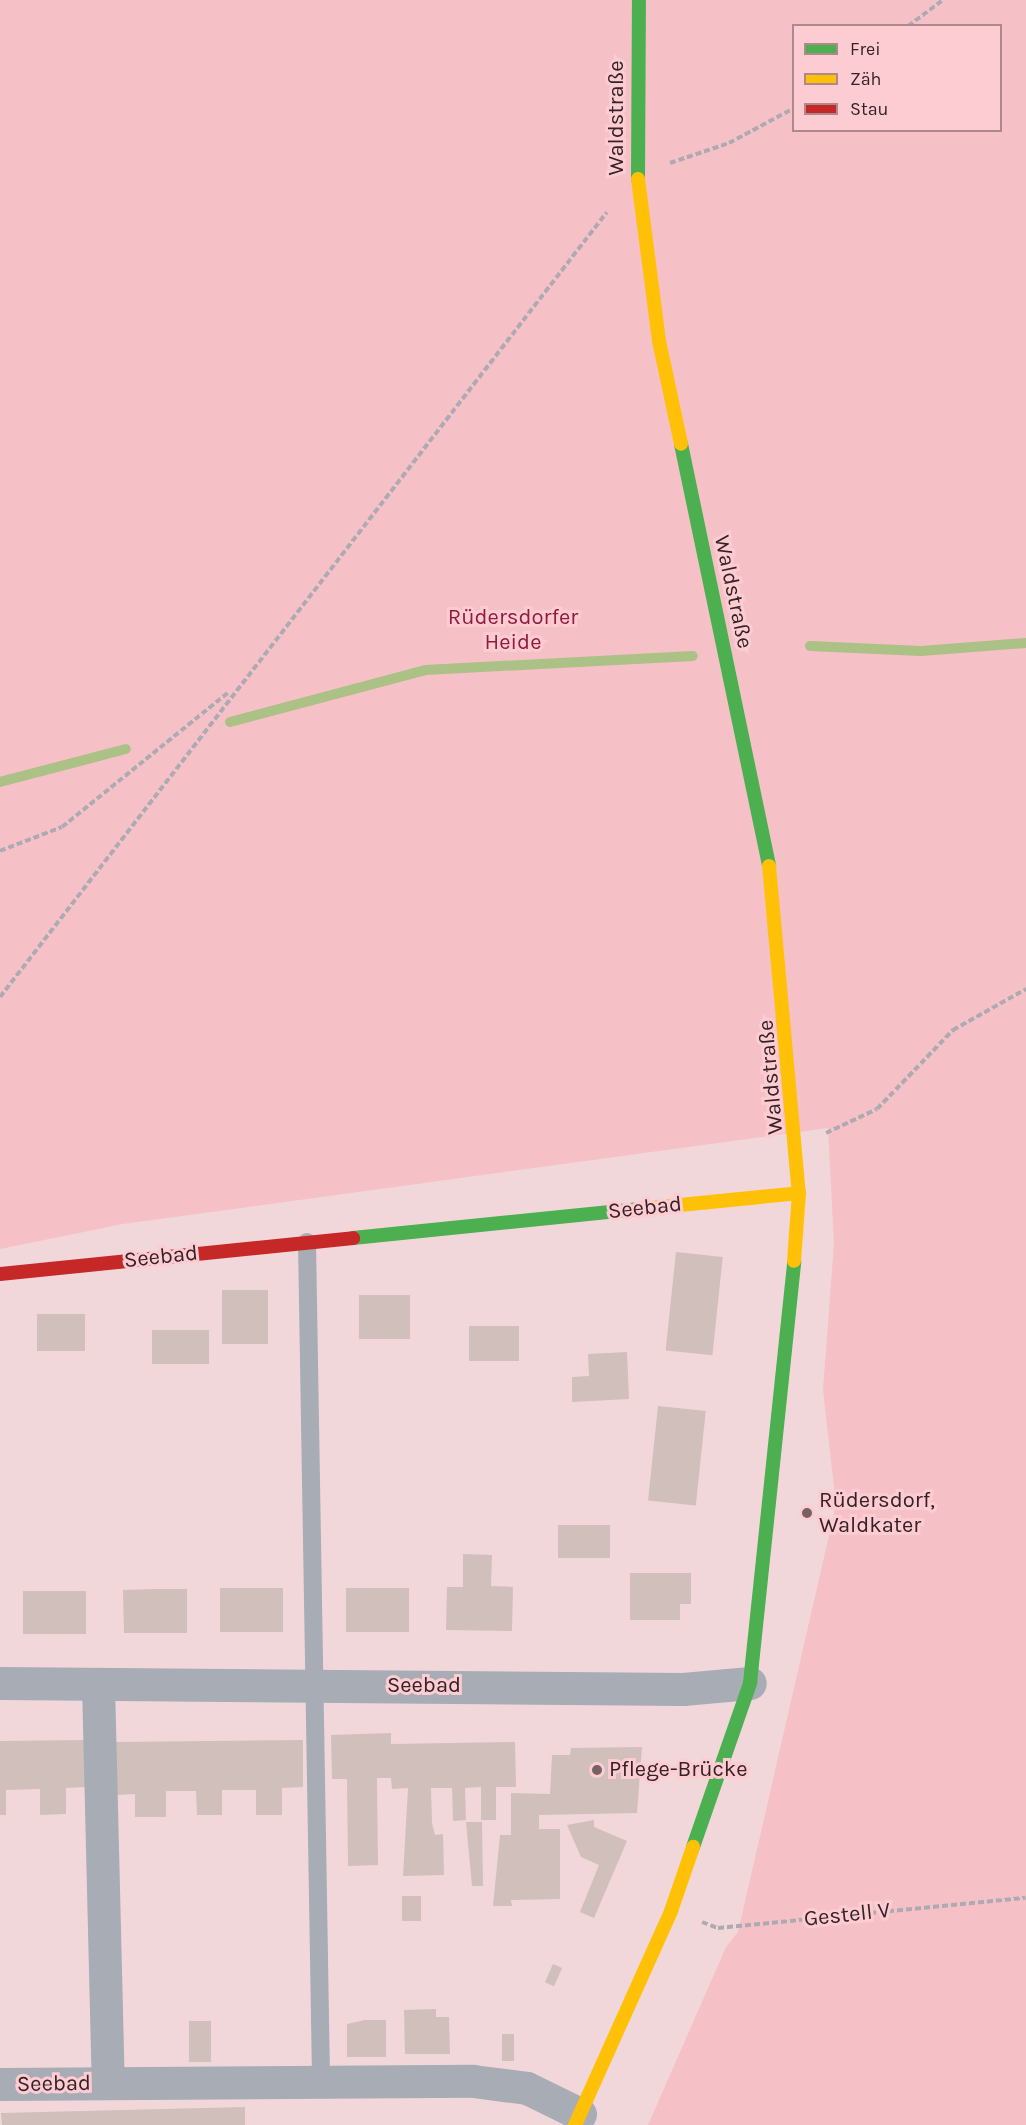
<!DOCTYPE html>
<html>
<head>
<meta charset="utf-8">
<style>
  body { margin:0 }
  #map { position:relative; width:1026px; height:2125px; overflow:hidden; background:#f2d7da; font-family:Karla,sans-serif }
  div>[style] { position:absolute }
  .green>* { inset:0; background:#f6c0c7 }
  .stream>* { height:10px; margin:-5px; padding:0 5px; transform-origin:5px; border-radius:5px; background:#abc185 }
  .building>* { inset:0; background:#d0bfba; transform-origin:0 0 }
  .path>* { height:4px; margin-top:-2px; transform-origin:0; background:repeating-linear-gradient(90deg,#adabb1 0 6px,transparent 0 9px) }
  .lane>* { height:18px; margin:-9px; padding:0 9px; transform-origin:9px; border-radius:9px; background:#a7acb5 }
  .street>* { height:33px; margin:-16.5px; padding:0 16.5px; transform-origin:16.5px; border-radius:16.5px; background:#a7acb5 }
  .fast>* { height:14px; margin:-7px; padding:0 7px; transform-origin:7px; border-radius:7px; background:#4caf50 }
  .slow>* { height:14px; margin:-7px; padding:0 7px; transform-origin:7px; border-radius:7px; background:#ffc107 }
  .jam>* { height:14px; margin:-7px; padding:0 7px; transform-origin:7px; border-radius:7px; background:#c62828 }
  .dots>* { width:16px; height:16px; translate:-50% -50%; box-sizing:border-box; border:3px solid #fdccd2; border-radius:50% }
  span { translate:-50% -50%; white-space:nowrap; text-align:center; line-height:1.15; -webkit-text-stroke:6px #fdccd2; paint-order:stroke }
  .street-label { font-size:22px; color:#342224 }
  .park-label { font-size:22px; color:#921a3d }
  .poi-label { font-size:22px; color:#342224 }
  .left { translate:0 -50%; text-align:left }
  .legend { position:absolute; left:792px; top:24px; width:210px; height:108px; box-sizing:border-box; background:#fdccd2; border:2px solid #ad888c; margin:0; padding:8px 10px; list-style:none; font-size:18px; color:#342224 }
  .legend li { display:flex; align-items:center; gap:12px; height:30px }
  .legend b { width:30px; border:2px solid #ad888c }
</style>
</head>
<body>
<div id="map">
  <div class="green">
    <i style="clip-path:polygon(evenodd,0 0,1026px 0,1026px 2125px,648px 2125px,726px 1947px,738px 1932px,836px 1505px,823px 1390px,834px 1244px,828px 1128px,123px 1224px,0 1249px,0 0,794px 26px,1000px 26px,1000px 130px,794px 130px,794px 26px)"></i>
  </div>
  <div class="stream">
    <i style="left:810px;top:646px;width:111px;rotate:2.6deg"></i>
    <i style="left:921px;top:651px;width:105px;rotate:-4.4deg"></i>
    <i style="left:230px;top:722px;width:202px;rotate:-14.9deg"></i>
    <i style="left:425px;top:670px;width:268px;rotate:-3deg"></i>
    <i style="left:0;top:782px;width:130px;rotate:-14.7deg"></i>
  </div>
  <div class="building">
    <i style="left:676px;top:1252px;width:47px;height:99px;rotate:6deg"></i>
    <i style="left:222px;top:1290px;width:46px;height:54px"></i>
    <i style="left:359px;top:1295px;width:51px;height:44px"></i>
    <i style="left:37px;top:1314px;width:48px;height:37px"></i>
    <i style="left:469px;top:1326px;width:50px;height:35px"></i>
    <i style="left:152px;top:1330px;width:57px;height:34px"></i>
    <i style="clip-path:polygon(627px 1352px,629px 1399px,572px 1402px,572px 1377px,589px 1376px,588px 1354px)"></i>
    <i style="left:658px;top:1406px;width:48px;height:95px;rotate:6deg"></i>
    <i style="left:558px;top:1525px;width:52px;height:33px"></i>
    <i style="clip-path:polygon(463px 1554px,492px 1555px,491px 1586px,513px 1587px,512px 1631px,446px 1630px,447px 1587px,463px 1587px)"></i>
    <i style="clip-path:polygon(630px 1573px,691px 1573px,691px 1604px,680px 1604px,680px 1620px,630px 1620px)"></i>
    <i style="left:283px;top:1588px;width:44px;height:63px;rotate:90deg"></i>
    <i style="left:346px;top:1588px;width:63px;height:44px"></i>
    <i style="clip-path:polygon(155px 1589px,187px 1589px,187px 1633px,124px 1633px,123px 1590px)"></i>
    <i style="left:23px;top:1591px;width:63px;height:43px"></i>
    <i style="clip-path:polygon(391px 1733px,391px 1744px,515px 1742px,516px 1787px,496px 1787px,496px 1820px,481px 1820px,481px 1787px,465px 1788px,466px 1820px,453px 1821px,452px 1788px,431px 1788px,432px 1823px,435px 1835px,443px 1834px,444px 1875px,403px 1876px,408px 1788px,392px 1789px,391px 1778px,377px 1778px,378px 1865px,348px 1866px,347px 1779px,332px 1779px,331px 1735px)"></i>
    <i style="clip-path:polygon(87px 1740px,87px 1787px,66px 1788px,66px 1814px,40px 1815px,40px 1789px,6px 1790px,6px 1815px,0 1815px,0 1741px)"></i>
    <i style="clip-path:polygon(303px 1740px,303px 1787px,282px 1788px,282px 1815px,256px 1815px,256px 1790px,222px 1790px,222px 1815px,197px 1815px,196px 1791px,166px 1791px,166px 1817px,135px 1817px,135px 1794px,116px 1795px,116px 1742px)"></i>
    <i style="clip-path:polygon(642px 1747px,637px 1813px,539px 1815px,539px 1829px,560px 1829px,560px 1899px,511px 1900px,512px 1906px,493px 1906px,500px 1835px,511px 1835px,511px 1793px,550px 1794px,552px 1755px,570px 1755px,571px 1748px)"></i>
    <i style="clip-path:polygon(594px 1820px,594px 1827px,627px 1841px,594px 1918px,580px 1912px,599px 1865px,581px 1857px,567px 1825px)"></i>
    <i style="clip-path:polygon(466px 1822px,482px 1822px,483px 1886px,472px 1886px)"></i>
    <i style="left:402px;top:1896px;width:19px;height:25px"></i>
    <i style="left:553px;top:1964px;width:10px;height:20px;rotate:24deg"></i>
    <i style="clip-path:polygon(436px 2009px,436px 2017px,449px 2017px,450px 2054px,405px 2054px,404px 2010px)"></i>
    <i style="clip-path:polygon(365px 2020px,386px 2020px,386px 2057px,347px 2057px,347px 2024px)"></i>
    <i style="left:189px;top:2021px;width:22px;height:41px"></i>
    <i style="left:502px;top:2034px;width:12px;height:27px"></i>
    <i style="clip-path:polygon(245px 2107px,245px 2125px,2px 2125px,1px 2113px)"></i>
  </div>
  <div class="path">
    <i style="left:908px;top:26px;width:44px;rotate:-36.6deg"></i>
    <i style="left:670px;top:163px;width:62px;rotate:-18.7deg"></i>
    <i style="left:729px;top:143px;width:74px;rotate:-28.3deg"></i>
    <i style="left:0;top:851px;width:66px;rotate:-21.2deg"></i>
    <i style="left:62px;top:827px;width:215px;rotate:-39deg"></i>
    <i style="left:0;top:997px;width:992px;rotate:-52.29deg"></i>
    <i style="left:826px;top:1133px;width:56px;rotate:-25.2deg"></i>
    <i style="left:877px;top:1109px;width:110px;rotate:-46.1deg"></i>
    <i style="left:953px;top:1030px;width:84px;rotate:-29.3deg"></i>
    <i style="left:702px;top:1922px;width:17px;rotate:21deg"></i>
    <i style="left:718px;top:1928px;width:309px;rotate:-5.6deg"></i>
  </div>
  <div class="lane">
    <i style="left:307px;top:1242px;width:839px;rotate:89.04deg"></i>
  </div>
  <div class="street">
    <i style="left:0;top:1683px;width:683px;rotate:0.5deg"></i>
    <i style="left:683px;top:1689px;width:67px;rotate:-5.1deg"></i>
    <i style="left:98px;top:1684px;width:399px;rotate:88.6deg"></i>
    <i style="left:0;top:2084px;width:473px;rotate:-0.4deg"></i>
    <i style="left:473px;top:2081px;width:54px;rotate:7.4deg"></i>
    <i style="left:527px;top:2088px;width:59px;rotate:26.1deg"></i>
  </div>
  <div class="fast">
    <i style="left:638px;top:179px;width:179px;rotate:-89.7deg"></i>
    <i style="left:681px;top:444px;width:431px;rotate:78.2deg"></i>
    <i style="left:353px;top:1238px;width:288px;rotate:-5.8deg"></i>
    <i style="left:693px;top:1847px;width:174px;rotate:-70.8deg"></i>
    <i style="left:750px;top:1683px;width:424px;rotate:-84deg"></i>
  </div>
  <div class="slow">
    <i style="left:638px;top:179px;width:163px;rotate:82.6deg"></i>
    <i style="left:659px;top:341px;width:105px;rotate:77.9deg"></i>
    <i style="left:769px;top:866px;width:328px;rotate:84.8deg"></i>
    <i style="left:799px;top:1193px;width:68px;rotate:94.2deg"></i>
    <i style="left:640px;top:1209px;width:160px;rotate:-5.7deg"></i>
    <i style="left:575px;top:2125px;width:235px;rotate:-65.8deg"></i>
    <i style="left:671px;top:1911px;width:68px;rotate:-71deg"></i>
  </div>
  <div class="jam">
    <i style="left:0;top:1274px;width:355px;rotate:-5.8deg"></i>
  </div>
  <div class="dots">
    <i style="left:807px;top:1513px;background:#766164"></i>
    <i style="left:597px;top:1770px;background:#766164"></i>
  </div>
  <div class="street-label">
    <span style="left:617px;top:118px;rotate:-90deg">Waldstraße</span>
    <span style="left:733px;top:592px;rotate:78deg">Waldstraße</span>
    <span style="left:771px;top:1077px;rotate:-95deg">Waldstraße</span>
    <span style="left:645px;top:1208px;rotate:-6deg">Seebad</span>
    <span style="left:161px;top:1257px;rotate:-6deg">Seebad</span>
    <span style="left:424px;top:1686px">Seebad</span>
    <span style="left:847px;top:1915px;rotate:-6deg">Gestell V</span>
    <span style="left:54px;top:2084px;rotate:-1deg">Seebad</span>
  </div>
  <div class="park-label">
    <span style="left:513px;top:630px">Rüdersdorfer<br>Heide</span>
  </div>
  <div class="poi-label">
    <span class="left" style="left:819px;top:1513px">Rüdersdorf,<br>Waldkater</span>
    <span class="left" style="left:609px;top:1770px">Pflege-Brücke</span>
  </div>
  <ul class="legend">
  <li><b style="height:8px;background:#4caf50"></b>Frei</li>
  <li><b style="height:8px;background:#ffc107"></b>Zäh</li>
  <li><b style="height:8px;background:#c62828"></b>Stau</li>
  </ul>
</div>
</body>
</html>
